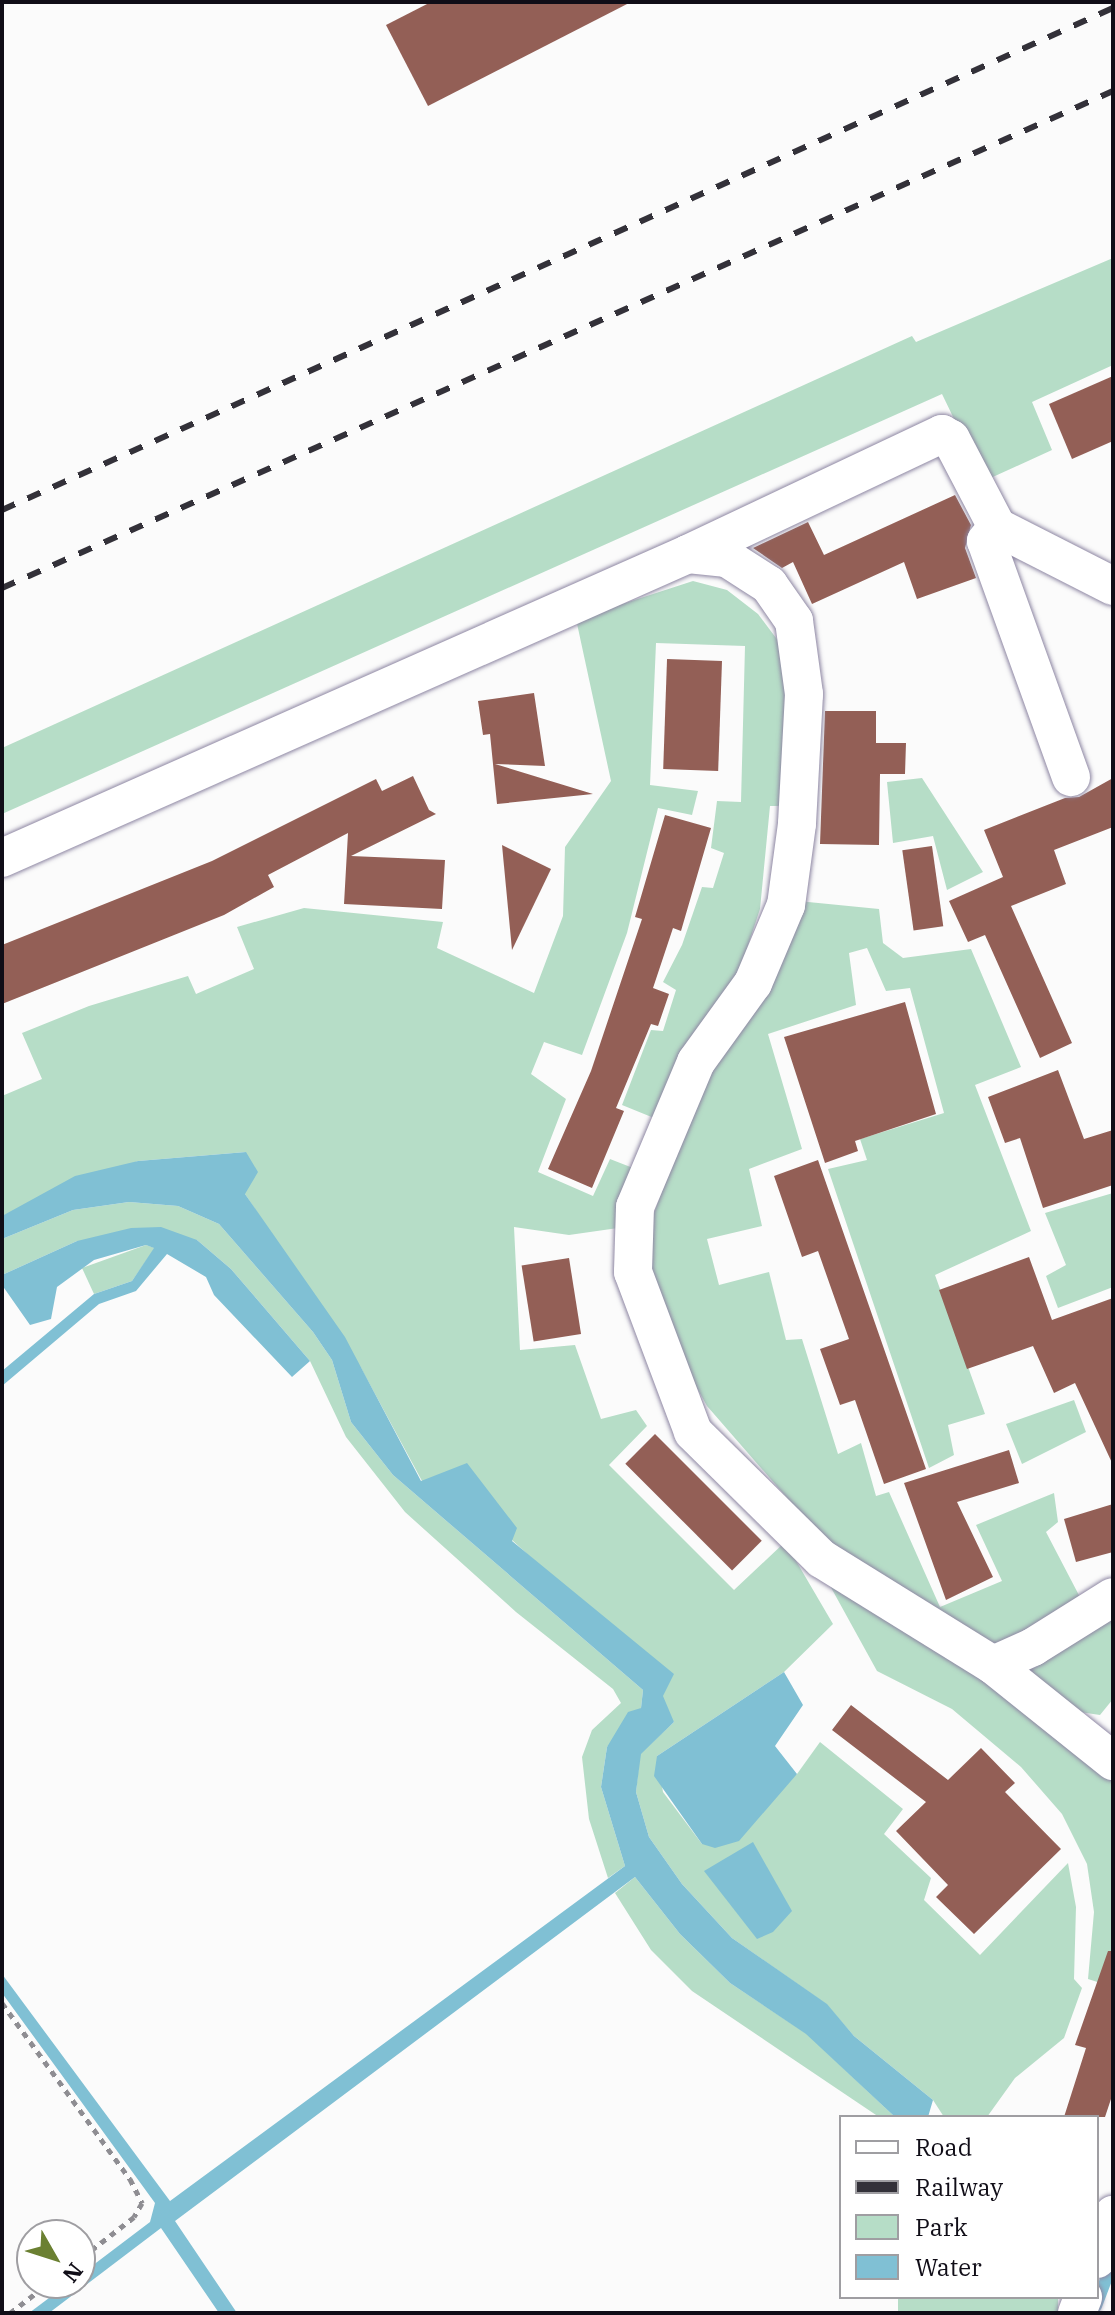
<!DOCTYPE html>
<html>
<head>
<meta charset="utf-8">
<style>
  body { margin:0 }
  #map { position:relative; width:1115px; height:2315px; overflow:hidden; background:#fbfbfb; font-family:"IBM Plex Serif",serif }
  div>[style] { position:absolute }
  .green>* { inset:0; background:#b6ddc7; transform-origin:0 0 }
  .water>* { inset:0; background:#80c0d4 }
  .stream>* { height:12px; margin:-6px; padding:0 6px; transform-origin:6px; border-radius:6px; background:#80c0d4 }
  .building>* { inset:0; background:#935f56; transform-origin:0 0 }
  .path>* { height:5px; margin-top:-2.5px; transform-origin:0; background:repeating-linear-gradient(90deg,#8e8d92 0 6px,transparent 0 12px) }
  .roads { filter:drop-shadow(0 0 2px #8e87a3) drop-shadow(0 0 2px #8e87a3) }
  .minor>* { height:38px; margin:-19px; padding:0 19px; transform-origin:19px; border-radius:19px; background:#fff }
  .rail>* { height:6px; margin-top:-3px; transform-origin:0; background:repeating-linear-gradient(90deg,#333139 0 14px,transparent 0 28px) }
  span { translate:-50% -50%; white-space:nowrap; text-align:center; line-height:1.15; -webkit-text-stroke:6px #fff; paint-order:stroke }
  .frame { position:absolute; inset:0; border:4px solid #100d17; pointer-events:none }
  .legend { position:absolute; left:839px; top:2115px; width:260px; height:184px; box-sizing:border-box; background:#fff; border:2px solid #9f9ea2; margin:0; padding:10px 14px; list-style:none; font-size:24px; color:#100d17 }
  .legend li { display:flex; align-items:center; gap:16px; height:40px }
  .legend b { width:40px; border:2px solid #9f9ea2 }
  .north { position:absolute; left:16px; top:2219px; width:80px; height:80px; box-sizing:border-box; background:#fff; border:2px solid #9f9ea2; border-radius:50%; rotate:129deg; font-size:22px; font-weight:700; line-height:32px; text-align:center; color:#100d17 }
  .north::after { content:''; display:block; margin:auto; width:28px; height:36px; background:#6b8032; clip-path:polygon(50% 0,100% 100%,50% 72%,0 100%) }
</style>
</head>
<body>
<div id="map">
  <div class="green">
    <i style="clip-path:polygon(1113px 258px,1113px 365px,1032px 402px,1052px 450px,984px 481px,942px 394px,2px 814px,2px 748px,912px 336px,916px 342px)"></i>
    <i style="clip-path:polygon(693px 581px,727px 590px,758px 614px,782px 646px,789px 697px,783px 806px,770px 806px,760px 909px,737px 979px,654px 1118px,622px 1105px,651px 1030px,663px 1031px,676px 990px,663px 982px,682px 945px,702px 887px,713px 888px,724px 853px,711px 848px,717px 801px,741px 802px,745px 646px,656px 643px,650px 785px,698px 791px,692px 815px,658px 808px,627px 933px,582px 1055px,544px 1042px,531px 1074px,566px 1099px,538px 1172px,593px 1196px,610px 1159px,633px 1168px,618px 1228px,569px 1235px,514px 1227px,520px 1350px,575px 1345px,601px 1419px,636px 1410px,647px 1426px,609px 1465px,734px 1590px,785px 1542px,833px 1624px,784px 1672px,657px 1756px,663px 1792px,702px 1844px,797px 1774px,820px 1742px,903px 1809px,884px 1834px,931px 1878px,924px 1900px,980px 1955px,1068px 1863px,1076px 1907px,1074px 1979px,1082px 1988px,1064px 2038px,1015px 2078px,987px 2117px,944px 2117px,933px 2100px,854px 2036px,826px 2004px,732px 1938px,682px 1884px,649px 1837px,636px 1792px,640px 1754px,674px 1722px,572px 1595px,512px 1540px,422px 1481px,361px 1368px,245px 1194px,246px 1152px,138px 1161px,2px 1216px,2px 1096px,42px 1079px,22px 1033px,89px 1006px,188px 976px,196px 994px,254px 969px,237px 927px,304px 908px,443px 922px,437px 948px,534px 993px,563px 916px,565px 847px,611px 781px,576px 619px)"></i>
    <i style="clip-path:polygon(922px 778px,983px 872px,947px 890px,933px 836px,893px 843px,887px 782px)"></i>
    <i style="clip-path:polygon(798px 901px,879px 909px,883px 943px,903px 958px,971px 949px,1021px 1067px,975px 1085px,1031px 1231px,935px 1275px,985px 1414px,948px 1425px,954px 1455px,929px 1468px,828px 1169px,867px 1160px,860px 1139px,944px 1113px,910px 988px,886px 991px,867px 948px,849px 953px,856px 1005px,768px 1034px,802px 1149px,749px 1169px,762px 1226px,707px 1239px,719px 1285px,769px 1272px,786px 1340px,802px 1339px,838px 1454px,861px 1443px,876px 1496px,889px 1492px,940px 1607px,1002px 1581px,976px 1525px,1054px 1493px,1058px 1522px,1046px 1532px,1082px 1601px,1033px 1633px,989px 1645px,829px 1546px,707px 1406px,671px 1342px,644px 1240px,704px 1078px)"></i>
    <i style="clip-path:polygon(1113px 1193px,1113px 1287px,1058px 1308px,1046px 1276px,1066px 1265px,1045px 1213px)"></i>
    <i style="clip-path:polygon(129px 1202px,178px 1206px,219px 1224px,313px 1332px,332px 1360px,351px 1422px,393px 1475px,643px 1690px,641px 1708px,607px 1747px,601px 1787px,625px 1866px,608px 1878px,589px 1819px,582px 1757px,592px 1730px,621px 1703px,613px 1689px,516px 1612px,405px 1512px,346px 1437px,310px 1361px,231px 1269px,197px 1240px,77px 1241px,2px 1275px,2px 1239px,73px 1210px)"></i>
    <i style="clip-path:polygon(146px 1245px,155px 1248px,132px 1281px,94px 1294px,82px 1268px)"></i>
    <i style="clip-path:polygon(1074px 1400px,1086px 1432px,1022px 1464px,1006px 1424px)"></i>
    <i style="clip-path:polygon(823px 1573px,961px 1659px,1113px 1778px,1113px 1987px,1088px 1979px,1094px 1912px,1087px 1864px,1062px 1814px,1021px 1767px,952px 1709px,877px 1671px)"></i>
    <i style="clip-path:polygon(1113px 1613px,1113px 1699px,1100px 1715px,1073px 1711px,1025px 1672px)"></i>
    <i style="clip-path:polygon(635px 1877px,680px 1934px,730px 1983px,807px 2034px,895px 2117px,879px 2117px,692px 1991px,651px 1950px,615px 1893px)"></i>
    <i style="left:898px;top:2297px;width:160px;height:16px"></i>
  </div>
  <div class="water">
    <i style="clip-path:polygon(246px 1152px,258px 1172px,245px 1194px,345px 1337px,421px 1481px,467px 1463px,517px 1528px,512px 1541px,674px 1674px,663px 1696px,674px 1722px,641px 1754px,636px 1792px,649px 1837px,682px 1884px,732px 1938px,827px 2004px,854px 2036px,933px 2100px,928px 2117px,895px 2117px,806px 2034px,730px 1983px,680px 1934px,635px 1877px,175px 2221px,237px 2313px,219px 2313px,161px 2228px,49px 2313px,29px 2313px,69px 2283px,80px 2283px,80px 2275px,150px 2222px,155px 2203px,2px 1993px,2px 1974px,170px 2201px,625px 1866px,601px 1787px,607px 1747px,628px 1712px,641px 1708px,643px 1690px,393px 1475px,351px 1422px,332px 1360px,313px 1332px,219px 1224px,178px 1206px,129px 1202px,73px 1210px,2px 1239px,2px 1216px,75px 1176px,138px 1161px)"></i>
    <i style="clip-path:polygon(161px 1227px,197px 1240px,231px 1269px,310px 1361px,292px 1377px,214px 1295px,206px 1277px,167px 1254px,136px 1291px,99px 1304px,2px 1386px,2px 1371px,94px 1294px,132px 1281px,154px 1248px,146px 1245px,94px 1260px,57px 1287px,51px 1319px,30px 1325px,2px 1285px,2px 1275px,77px 1241px,131px 1228px)"></i>
    <i style="clip-path:polygon(784px 1672px,803px 1705px,775px 1746px,797px 1774px,739px 1841px,715px 1848px,702px 1844px,654px 1776px,657px 1756px)"></i>
    <i style="clip-path:polygon(753px 1842px,792px 1911px,773px 1932px,757px 1939px,704px 1871px)"></i>
  </div>
  <div class="stream">
    <i style="left:1096px;top:2306px;width:48px;rotate:-69.3deg"></i>
  </div>
  <div class="building">
    <i style="clip-path:polygon(431px 2px,631px 2px,428px 106px,386px 25px)"></i>
    <i style="clip-path:polygon(1113px 376px,1113px 441px,1072px 459px,1049px 404px)"></i>
    <i style="clip-path:polygon(955px 495px,971px 525px,965px 548px,976px 578px,917px 599px,904px 562px,812px 604px,793px 562px,782px 568px,753px 548px,808px 522px,824px 555px)"></i>
    <i style="left:722px;top:661px;width:110px;height:55px;rotate:92deg"></i>
    <i style="clip-path:polygon(534px 693px,545px 766px,495px 764px,593px 794px,497px 804px,490px 734px,483px 735px,478px 701px)"></i>
    <i style="clip-path:polygon(825px 711px,876px 711px,876px 743px,906px 743px,905px 774px,880px 774px,879px 845px,820px 844px)"></i>
    <i style="clip-path:polygon(413px 776px,429px 810px,436px 814px,351px 856px,445px 860px,442px 909px,344px 904px,348px 833px,268px 875px,274px 887px,224px 915px,2px 1004px,2px 945px,212px 861px,376px 779px,382px 791px)"></i>
    <i style="clip-path:polygon(1113px 778px,1113px 827px,1054px 850px,1066px 884px,1011px 906px,1072px 1043px,1040px 1058px,985px 935px,968px 942px,949px 901px,1003px 877px,984px 830px,1065px 798px,1079px 797px)"></i>
    <i style="clip-path:polygon(665px 815px,711px 828px,681px 931px,673px 928px,653px 988px,669px 994px,658px 1026px,651px 1024px,616px 1108px,624px 1111px,592px 1188px,548px 1169px,591px 1071px,642px 919px,635px 917px)"></i>
    <i style="clip-path:polygon(502px 845px,551px 869px,512px 950px)"></i>
    <i style="left:932px;top:846px;width:81px;height:30px;rotate:82deg"></i>
    <i style="clip-path:polygon(905px 1002px,936px 1114px,855px 1141px,858px 1151px,825px 1163px,784px 1037px)"></i>
    <i style="clip-path:polygon(1058px 1070px,1084px 1139px,1113px 1130px,1113px 1185px,1043px 1208px,1020px 1138px,1005px 1143px,988px 1097px)"></i>
    <i style="clip-path:polygon(818px 1160px,926px 1469px,884px 1484px,855px 1400px,840px 1405px,820px 1349px,849px 1339px,818px 1251px,802px 1257px,774px 1176px)"></i>
    <i style="clip-path:polygon(1029px 1257px,1052px 1320px,1113px 1298px,1113px 1465px,1075px 1383px,1054px 1393px,1033px 1346px,967px 1369px,939px 1290px)"></i>
    <i style="left:569px;top:1258px;width:77px;height:48px;rotate:81deg"></i>
    <i style="left:655px;top:1434px;width:151px;height:42px;rotate:45deg"></i>
    <i style="clip-path:polygon(1009px 1450px,1019px 1483px,957px 1502px,993px 1577px,946px 1600px,904px 1483px)"></i>
    <i style="clip-path:polygon(1113px 1504px,1113px 1552px,1076px 1562px,1064px 1519px)"></i>
    <i style="clip-path:polygon(851px 1705px,948px 1780px,981px 1748px,1015px 1783px,1005px 1792px,1061px 1849px,974px 1934px,936px 1897px,948px 1885px,896px 1831px,926px 1802px,832px 1730px)"></i>
    <i style="clip-path:polygon(1108px 1951px,1113px 1951px,1113px 2093px,1105px 2117px,1064px 2117px,1086px 2048px,1075px 2045px)"></i>
  </div>
  <div class="path">
    <i style="left:2px;top:2003px;width:218px;rotate:54deg"></i>
    <i style="left:130px;top:2179px;width:27px;rotate:63deg"></i>
    <i style="left:142px;top:2203px;width:16px;rotate:120deg"></i>
    <i style="left:134px;top:2217px;width:68px;rotate:142.1deg"></i>
    <i style="left:10px;top:2313px;width:49px;rotate:-37.6deg"></i>
  </div>
  <div class="roads">
    <div class="minor">
      <i style="left:997px;top:527px;width:18px;rotate:128deg"></i>
      <i style="left:986px;top:541px;width:251px;rotate:70.2deg"></i>
      <i style="left:688px;top:554px;width:281px;rotate:-25.3deg"></i>
      <i style="left:942px;top:434px;width:10px;rotate:29deg"></i>
      <i style="left:951px;top:439px;width:99px;rotate:62.4deg"></i>
      <i style="left:997px;top:527px;width:130px;rotate:27deg"></i>
      <i style="left:2px;top:858px;width:750px;rotate:-23.9deg"></i>
      <i style="left:688px;top:554px;width:39px;rotate:6deg"></i>
      <i style="left:727px;top:558px;width:50px;rotate:32.7deg"></i>
      <i style="left:769px;top:585px;width:44px;rotate:55.2deg"></i>
      <i style="left:794px;top:621px;width:74px;rotate:82.2deg"></i>
      <i style="left:804px;top:694px;width:130px;rotate:93.1deg"></i>
      <i style="left:797px;top:824px;width:82px;rotate:97.7deg"></i>
      <i style="left:786px;top:905px;width:85px;rotate:112.9deg"></i>
      <i style="left:753px;top:983px;width:97px;rotate:125.8deg"></i>
      <i style="left:696px;top:1062px;width:157px;rotate:112.8deg"></i>
      <i style="left:635px;top:1207px;width:65px;rotate:91.8deg"></i>
      <i style="left:633px;top:1272px;width:171px;rotate:69.4deg"></i>
      <i style="left:693px;top:1432px;width:181px;rotate:44.6deg"></i>
      <i style="left:822px;top:1559px;width:201px;rotate:31.8deg"></i>
      <i style="left:993px;top:1665px;width:154px;rotate:38.7deg"></i>
      <i style="left:993px;top:1665px;width:44px;rotate:-24.2deg"></i>
      <i style="left:1033px;top:1647px;width:94px;rotate:-32deg"></i>
      <i style="left:1097px;top:2259px;width:47px;rotate:-70deg"></i>
      <i style="left:1077px;top:2313px;width:17px;rotate:-69deg"></i>
    </div>
  </div>
  <div class="rail">
    <i style="left:2px;top:510px;width:1219px;rotate:-24.32deg"></i>
    <i style="left:2px;top:588px;width:1217px;rotate:-24.1deg"></i>
  </div>
  <div class="frame"></div>
  <ul class="legend">
  <li><b style="height:10px;background:#fff"></b>Road</li>
  <li><b style="height:10px;background:#333139"></b>Railway</li>
  <li><b style="height:22px;background:#b6ddc7"></b>Park</li>
  <li><b style="height:22px;background:#80c0d4"></b>Water</li>
  </ul>
  <div class="north">N</div>
</div>
</body>
</html>
